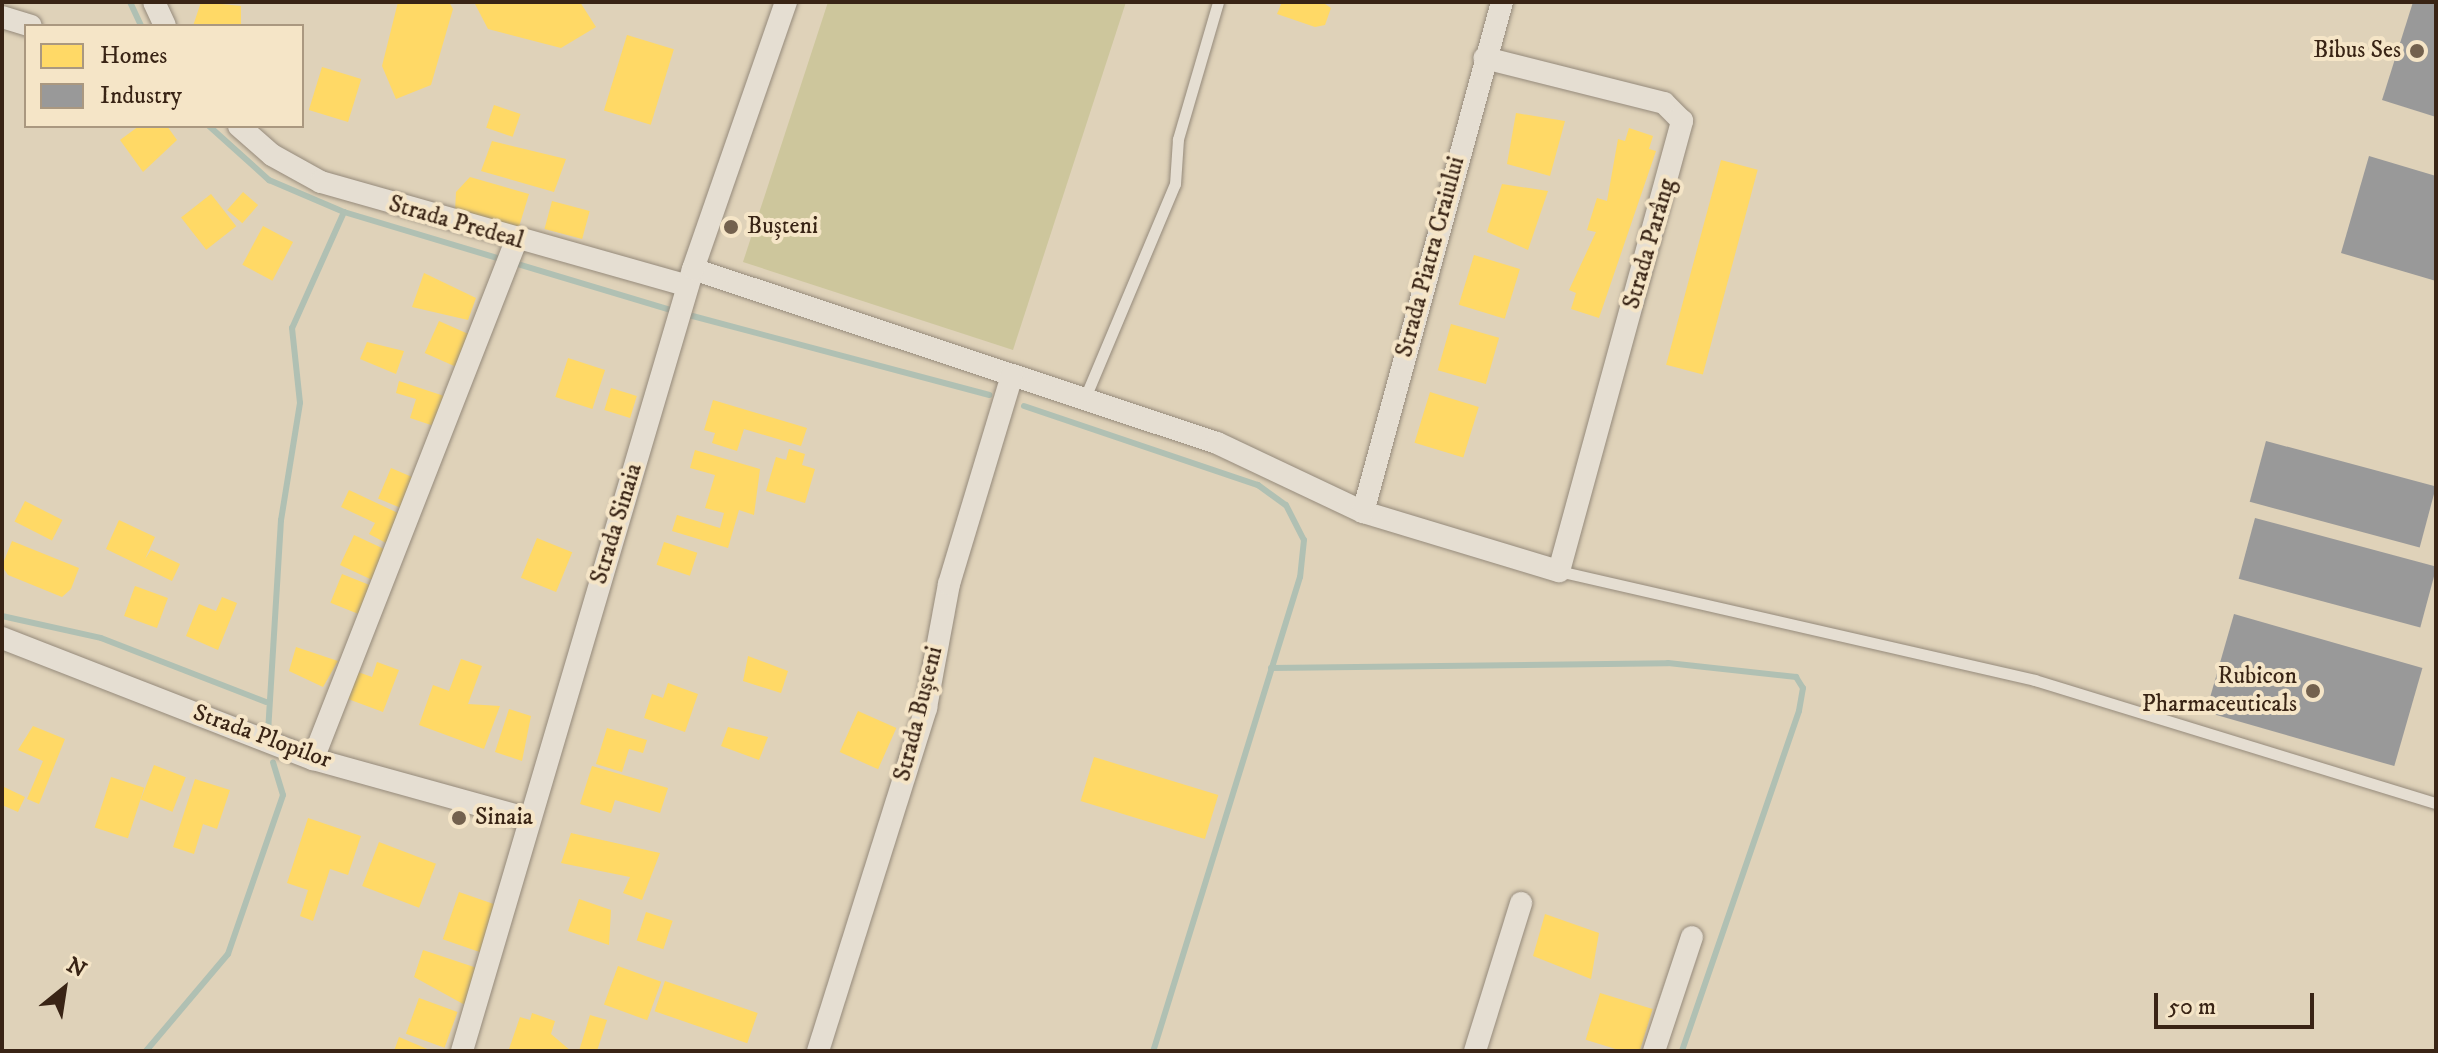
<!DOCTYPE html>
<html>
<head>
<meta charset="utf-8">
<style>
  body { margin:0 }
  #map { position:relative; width:2438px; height:1053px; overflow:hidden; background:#dfd2b9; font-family:"IM FELL DW Pica",serif }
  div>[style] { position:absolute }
  .green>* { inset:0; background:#cdc69c }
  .homes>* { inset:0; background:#ffd966; transform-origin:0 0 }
  .industry>* { inset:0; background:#999; transform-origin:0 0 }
  .stream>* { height:6px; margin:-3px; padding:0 3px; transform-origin:3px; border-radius:3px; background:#b0c0b3 }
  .roads { filter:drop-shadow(0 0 2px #958a7b) drop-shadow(0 0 2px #958a7b) }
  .service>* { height:11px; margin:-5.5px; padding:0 5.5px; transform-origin:5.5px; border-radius:5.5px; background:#e5ded2 }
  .minor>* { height:22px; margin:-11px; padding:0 11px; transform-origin:11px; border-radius:11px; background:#e5ded2 }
  .dots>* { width:22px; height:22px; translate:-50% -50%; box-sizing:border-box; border:4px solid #f5e5c7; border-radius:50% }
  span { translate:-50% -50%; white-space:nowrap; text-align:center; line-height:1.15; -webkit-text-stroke:8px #f5e5c7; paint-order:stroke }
  .poi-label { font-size:24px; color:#392415 }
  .right { translate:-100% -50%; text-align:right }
  .left { translate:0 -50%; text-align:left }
  .street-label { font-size:24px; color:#392415 }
  .frame { position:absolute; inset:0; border:4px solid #392415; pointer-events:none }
  .legend { position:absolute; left:24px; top:24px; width:280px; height:104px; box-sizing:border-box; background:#f5e5c7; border:2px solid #aa9880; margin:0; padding:10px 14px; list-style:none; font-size:24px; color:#392415 }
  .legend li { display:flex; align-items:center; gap:16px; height:40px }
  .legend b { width:40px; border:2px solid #aa9880 }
  .north { position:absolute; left:24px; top:949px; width:80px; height:80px; -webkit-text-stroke:6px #f5e5c7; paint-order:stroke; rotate:30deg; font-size:22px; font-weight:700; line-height:32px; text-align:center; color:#392415 }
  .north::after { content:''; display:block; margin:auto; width:28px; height:36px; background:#392415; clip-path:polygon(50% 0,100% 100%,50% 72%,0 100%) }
  .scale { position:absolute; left:2154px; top:993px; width:160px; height:36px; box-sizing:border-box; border:4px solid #392415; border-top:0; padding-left:10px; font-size:24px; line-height:28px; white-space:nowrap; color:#392415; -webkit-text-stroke:6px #f5e5c7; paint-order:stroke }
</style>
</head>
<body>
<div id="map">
  <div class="green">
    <i style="clip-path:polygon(828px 2px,1126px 2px,1013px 350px,743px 262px)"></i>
  </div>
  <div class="homes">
    <i style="clip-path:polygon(201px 2px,241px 6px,241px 26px,193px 26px)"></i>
    <i style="clip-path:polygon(398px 2px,449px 2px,453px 9px,431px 85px,396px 99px,382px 66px)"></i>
    <i style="clip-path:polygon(474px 2px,580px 2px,596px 27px,561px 48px,488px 29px)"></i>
    <i style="clip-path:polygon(1282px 2px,1322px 2px,1331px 8px,1325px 25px,1315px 27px,1277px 14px)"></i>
    <i style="left:627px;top:35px;width:49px;height:79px;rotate:17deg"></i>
    <i style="left:322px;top:67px;width:41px;height:45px;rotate:17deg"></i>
    <i style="left:494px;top:105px;width:28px;height:24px;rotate:19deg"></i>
    <i style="clip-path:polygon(1516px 113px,1565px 121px,1550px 176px,1507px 164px)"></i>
    <i style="clip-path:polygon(139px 126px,167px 126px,177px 140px,143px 172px,120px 140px)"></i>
    <i style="clip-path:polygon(1629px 128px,1653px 136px,1649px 149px,1656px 151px,1599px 318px,1571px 309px,1576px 293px,1569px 290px,1596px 232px,1587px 230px,1597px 198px,1607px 201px,1618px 139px,1625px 141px)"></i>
    <i style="clip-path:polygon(492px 141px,566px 159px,554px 192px,481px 171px)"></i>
    <i style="left:1721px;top:160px;width:38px;height:212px;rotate:15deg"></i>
    <i style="clip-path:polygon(470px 177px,529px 194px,518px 230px,455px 211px,456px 192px)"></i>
    <i style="clip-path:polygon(1502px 184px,1548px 191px,1528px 250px,1487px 232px)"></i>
    <i style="left:243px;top:192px;width:20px;height:24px;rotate:41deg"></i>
    <i style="left:211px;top:194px;width:41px;height:38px;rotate:52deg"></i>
    <i style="left:552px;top:201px;width:39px;height:29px;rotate:15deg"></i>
    <i style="left:263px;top:226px;width:34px;height:44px;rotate:28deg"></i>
    <i style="left:1474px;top:255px;width:48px;height:52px;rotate:17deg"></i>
    <i style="clip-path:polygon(424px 273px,476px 298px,468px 320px,412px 307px)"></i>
    <i style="left:439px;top:321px;width:34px;height:35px;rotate:24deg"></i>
    <i style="left:1451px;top:324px;width:50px;height:48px;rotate:16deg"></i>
    <i style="clip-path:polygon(367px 342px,404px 351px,396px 374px,360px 359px)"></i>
    <i style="left:568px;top:358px;width:39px;height:41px;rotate:18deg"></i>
    <i style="clip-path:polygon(399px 381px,447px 397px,437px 427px,410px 418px,416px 399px,396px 393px)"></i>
    <i style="left:611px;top:388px;width:27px;height:23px;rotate:17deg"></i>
    <i style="left:1430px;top:392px;width:51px;height:53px;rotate:17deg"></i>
    <i style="clip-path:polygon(713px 400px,807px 428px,801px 446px,744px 429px,737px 451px,712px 443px,715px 433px,704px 430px)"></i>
    <i style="clip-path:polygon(789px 449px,805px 454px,802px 465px,815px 469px,805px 503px,766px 491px,776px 457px,786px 460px)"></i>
    <i style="clip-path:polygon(695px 450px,760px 469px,754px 515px,739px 510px,728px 548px,672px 531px,677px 515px,720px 528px,724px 513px,705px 508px,715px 475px,690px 468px)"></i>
    <i style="left:391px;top:468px;width:26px;height:33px;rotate:23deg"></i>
    <i style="clip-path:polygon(349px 490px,400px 514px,386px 543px,369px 534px,375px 523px,341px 507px)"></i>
    <i style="left:25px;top:501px;width:42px;height:23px;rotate:27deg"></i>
    <i style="clip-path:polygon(119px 520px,155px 537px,145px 559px,151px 550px,180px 564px,172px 581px,106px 549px)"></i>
    <i style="left:354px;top:535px;width:35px;height:33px;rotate:25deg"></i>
    <i style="left:537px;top:538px;width:38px;height:43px;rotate:22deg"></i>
    <i style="clip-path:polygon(12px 541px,79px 568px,71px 589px,62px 597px,8px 575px,2px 566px)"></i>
    <i style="left:664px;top:542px;width:35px;height:24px;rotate:18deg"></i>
    <i style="left:342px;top:574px;width:31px;height:31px;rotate:22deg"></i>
    <i style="left:135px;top:586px;width:35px;height:32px;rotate:20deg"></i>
    <i style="clip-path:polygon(222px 597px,237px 603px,218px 650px,186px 636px,199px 604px,216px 611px)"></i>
    <i style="clip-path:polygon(296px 647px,338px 661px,323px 687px,289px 671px)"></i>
    <i style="clip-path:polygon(748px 656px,788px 671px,781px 693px,743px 681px)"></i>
    <i style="clip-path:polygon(461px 659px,482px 666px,468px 704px,500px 706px,484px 749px,419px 725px,433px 685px,449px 691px)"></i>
    <i style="clip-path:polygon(377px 662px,399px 670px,383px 712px,348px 699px,358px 672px,372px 677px)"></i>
    <i style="clip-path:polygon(668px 683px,698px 694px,685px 732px,644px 718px,652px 694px,663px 698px)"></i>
    <i style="clip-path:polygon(509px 709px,531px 716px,522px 761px,495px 752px)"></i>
    <i style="left:858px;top:711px;width:42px;height:45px;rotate:24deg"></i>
    <i style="clip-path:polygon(33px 726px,65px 739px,39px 804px,27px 799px,43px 761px,18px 750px)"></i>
    <i style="clip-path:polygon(728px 727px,768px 737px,759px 760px,721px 746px)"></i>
    <i style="clip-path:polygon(607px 728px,647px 740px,643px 753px,629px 749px,622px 772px,596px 764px)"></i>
    <i style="left:1094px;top:757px;width:130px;height:46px;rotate:17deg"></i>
    <i style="left:154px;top:765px;width:34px;height:37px;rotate:21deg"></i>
    <i style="clip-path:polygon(592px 766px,668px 788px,660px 813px,615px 800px,611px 813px,580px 804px)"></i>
    <i style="left:111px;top:777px;width:35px;height:53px;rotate:18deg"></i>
    <i style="clip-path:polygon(195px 779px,230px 790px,217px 829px,203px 824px,194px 854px,173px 847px)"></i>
    <i style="clip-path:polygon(2px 786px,25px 797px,18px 812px,2px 805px)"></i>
    <i style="clip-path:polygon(308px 818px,361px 836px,348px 875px,330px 869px,313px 921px,300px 916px,308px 890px,287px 883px)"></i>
    <i style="clip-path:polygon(571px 833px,660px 853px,642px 900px,623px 893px,630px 877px,561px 863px)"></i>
    <i style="left:379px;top:842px;width:61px;height:47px;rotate:21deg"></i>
    <i style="left:459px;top:892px;width:42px;height:50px;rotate:19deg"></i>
    <i style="clip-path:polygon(579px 899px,611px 910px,609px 945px,568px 931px)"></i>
    <i style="left:646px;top:912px;width:28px;height:30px;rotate:18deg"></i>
    <i style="clip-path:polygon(1545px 914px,1599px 933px,1591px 979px,1533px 956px)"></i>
    <i style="clip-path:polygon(423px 950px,477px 968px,465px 1005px,414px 977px)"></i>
    <i style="left:618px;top:966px;width:46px;height:41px;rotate:20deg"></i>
    <i style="left:665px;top:981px;width:98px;height:32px;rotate:19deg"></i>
    <i style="left:1600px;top:993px;width:55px;height:49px;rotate:17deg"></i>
    <i style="left:419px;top:998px;width:41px;height:38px;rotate:20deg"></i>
    <i style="clip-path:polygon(532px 1013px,555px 1021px,551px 1034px,571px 1051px,509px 1049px,520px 1017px,530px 1020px)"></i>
    <i style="clip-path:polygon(590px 1015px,607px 1020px,597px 1051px,579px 1051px)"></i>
    <i style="clip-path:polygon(399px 1037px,432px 1051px,394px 1051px)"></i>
  </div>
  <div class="industry">
    <i style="clip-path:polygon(2413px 2px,2436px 2px,2436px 117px,2382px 100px)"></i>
    <i style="clip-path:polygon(2369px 156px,2436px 176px,2436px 281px,2341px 253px)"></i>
    <i style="left:2266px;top:441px;width:176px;height:63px;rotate:15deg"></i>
    <i style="left:2255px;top:518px;width:188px;height:63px;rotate:15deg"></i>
    <i style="left:2234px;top:614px;width:196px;height:102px;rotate:16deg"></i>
  </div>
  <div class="stream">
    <i style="left:130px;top:2px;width:26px;rotate:65deg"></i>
    <i style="left:209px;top:126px;width:81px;rotate:42deg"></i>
    <i style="left:269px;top:180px;width:82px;rotate:23.1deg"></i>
    <i style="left:344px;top:212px;width:127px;rotate:114.1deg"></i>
    <i style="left:292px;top:328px;width:75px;rotate:83.9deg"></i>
    <i style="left:300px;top:403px;width:119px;rotate:99.2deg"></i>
    <i style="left:281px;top:520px;width:211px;rotate:93.5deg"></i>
    <i style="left:344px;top:212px;width:345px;rotate:16.7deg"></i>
    <i style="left:685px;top:314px;width:315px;rotate:14.9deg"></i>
    <i style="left:1024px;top:406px;width:247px;rotate:18.7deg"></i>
    <i style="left:1258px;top:485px;width:34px;rotate:36deg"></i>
    <i style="left:1286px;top:505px;width:39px;rotate:63deg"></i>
    <i style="left:1304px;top:540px;width:37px;rotate:96deg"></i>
    <i style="left:1300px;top:577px;width:496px;rotate:107.2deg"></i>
    <i style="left:2px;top:616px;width:101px;rotate:12.5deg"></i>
    <i style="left:101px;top:638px;width:177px;rotate:21.2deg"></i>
    <i style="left:1271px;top:668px;width:397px;rotate:-0.7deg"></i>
    <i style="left:1668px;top:663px;width:129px;rotate:6.2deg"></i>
    <i style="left:1796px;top:677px;width:13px;rotate:58deg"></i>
    <i style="left:1803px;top:688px;width:23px;rotate:100deg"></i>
    <i style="left:1799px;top:711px;width:360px;rotate:109deg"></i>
    <i style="left:146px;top:1051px;width:127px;rotate:-49.8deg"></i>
    <i style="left:228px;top:954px;width:168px;rotate:-70.9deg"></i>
    <i style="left:283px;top:795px;width:34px;rotate:-107deg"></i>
  </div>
  <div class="roads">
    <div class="service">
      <i style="left:1084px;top:400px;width:234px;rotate:-67.2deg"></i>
      <i style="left:1175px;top:184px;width:45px;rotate:-86.2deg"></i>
      <i style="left:1178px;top:139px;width:143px;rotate:-73.7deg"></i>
      <i style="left:1559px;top:571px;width:488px;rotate:12.9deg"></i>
      <i style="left:2035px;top:680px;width:419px;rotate:17.1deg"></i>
    </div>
    <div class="minor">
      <i style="left:154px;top:2px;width:26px;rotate:65deg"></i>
      <i style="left:2px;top:17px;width:30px;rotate:17deg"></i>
      <i style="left:239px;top:126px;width:44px;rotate:41.3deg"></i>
      <i style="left:272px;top:155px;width:56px;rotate:28.9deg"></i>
      <i style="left:321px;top:182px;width:381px;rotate:15.8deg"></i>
      <i style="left:693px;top:269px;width:552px;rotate:18.37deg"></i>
      <i style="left:1217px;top:443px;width:161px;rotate:25.3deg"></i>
      <i style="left:1363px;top:512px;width:205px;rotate:16.8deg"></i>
      <i style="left:1559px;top:571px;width:467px;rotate:-74.7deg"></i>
      <i style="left:1682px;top:121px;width:25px;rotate:-135deg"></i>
      <i style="left:1664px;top:103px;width:185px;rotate:-165.9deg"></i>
      <i style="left:1363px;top:512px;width:529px;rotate:-74.75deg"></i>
      <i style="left:2px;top:638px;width:334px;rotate:21.3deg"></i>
      <i style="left:313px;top:759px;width:224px;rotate:15.5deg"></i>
      <i style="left:313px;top:759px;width:556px;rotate:-68.6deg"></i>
      <i style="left:462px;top:1051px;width:815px;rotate:-73.54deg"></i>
      <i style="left:693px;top:269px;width:283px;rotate:-70.8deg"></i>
      <i style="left:818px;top:1051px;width:360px;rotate:-72.5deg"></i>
      <i style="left:926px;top:708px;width:126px;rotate:-79.5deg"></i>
      <i style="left:949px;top:584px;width:218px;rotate:-73.2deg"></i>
      <i style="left:1475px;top:1051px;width:155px;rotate:-72.7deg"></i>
      <i style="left:1654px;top:1051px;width:120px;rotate:-71.6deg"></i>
    </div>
  </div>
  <div class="dots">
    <i style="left:2417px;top:51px;background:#73614e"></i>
    <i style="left:731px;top:227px;background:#73614e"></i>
    <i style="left:2313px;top:691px;background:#73614e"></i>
    <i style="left:459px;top:818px;background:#73614e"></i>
  </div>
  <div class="poi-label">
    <span class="right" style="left:2401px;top:51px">Bibus Ses</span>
    <span class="left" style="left:747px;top:227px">Bușteni</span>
    <span class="right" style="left:2297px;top:691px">Rubicon<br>Pharmaceuticals</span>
    <span class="left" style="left:475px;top:818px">Sinaia</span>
  </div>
  <div class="street-label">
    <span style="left:456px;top:223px;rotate:16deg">Strada Predeal</span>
    <span style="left:1650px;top:244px;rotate:-74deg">Strada Parâng</span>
    <span style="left:1431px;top:257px;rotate:-75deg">Strada Piatra Craiului</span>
    <span style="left:617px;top:524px;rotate:-73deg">Strada Sinaia</span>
    <span style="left:919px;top:714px;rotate:-76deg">Strada Bușteni</span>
    <span style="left:262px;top:737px;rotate:20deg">Strada Plopilor</span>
  </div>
  <div class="frame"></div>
  <ul class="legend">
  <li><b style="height:22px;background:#ffd966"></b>Homes</li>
  <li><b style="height:22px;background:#999"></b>Industry</li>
  </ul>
  <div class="north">N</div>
  <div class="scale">50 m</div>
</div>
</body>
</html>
